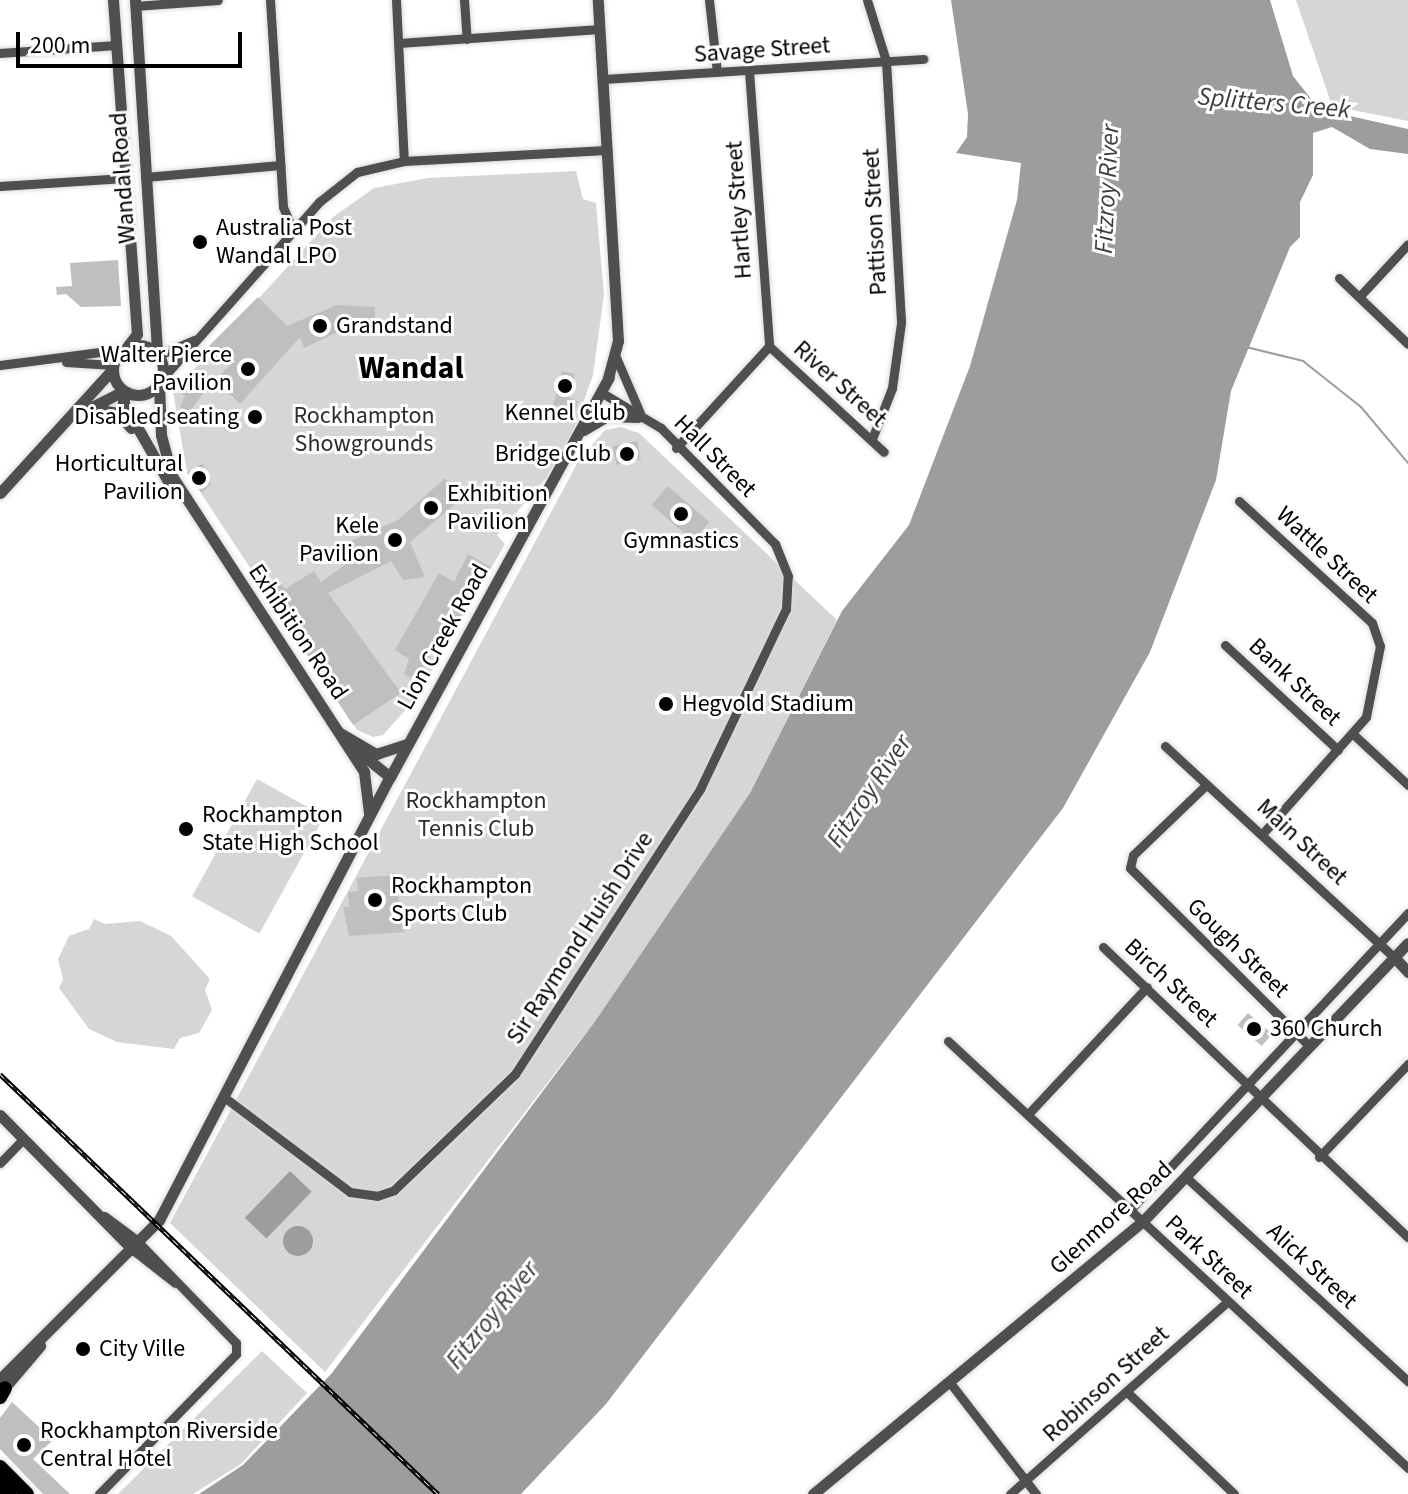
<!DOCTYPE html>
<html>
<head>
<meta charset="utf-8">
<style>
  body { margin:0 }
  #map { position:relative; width:1408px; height:1494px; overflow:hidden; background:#fff; font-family:"Source Sans 3",sans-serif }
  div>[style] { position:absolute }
  .green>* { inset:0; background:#d6d6d6; transform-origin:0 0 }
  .water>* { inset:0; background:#9d9d9d; transform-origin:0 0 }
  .round { border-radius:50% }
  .stream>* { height:2px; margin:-1px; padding:0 1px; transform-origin:1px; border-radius:1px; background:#9d9d9d }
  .building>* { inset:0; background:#bfbfbf; transform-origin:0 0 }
  .roads { filter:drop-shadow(0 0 2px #dbdbdb) drop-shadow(0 0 2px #dbdbdb) }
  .minor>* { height:9px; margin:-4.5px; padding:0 4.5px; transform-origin:4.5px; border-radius:4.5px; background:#4f4f4f }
  .tertiary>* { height:11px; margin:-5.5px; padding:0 5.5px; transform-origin:5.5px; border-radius:5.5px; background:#4f4f4f }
  .tertiary>.ring { margin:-5.5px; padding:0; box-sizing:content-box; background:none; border:11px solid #4f4f4f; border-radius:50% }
  .trunk>* { height:14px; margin:-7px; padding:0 7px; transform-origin:7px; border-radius:7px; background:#000 }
  .rail>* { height:5px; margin-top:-2.5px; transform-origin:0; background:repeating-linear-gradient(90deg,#fff 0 6px,#000 0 12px); box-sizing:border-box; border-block:2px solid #000 }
  .dots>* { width:22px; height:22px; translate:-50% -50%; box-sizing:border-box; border:4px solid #fff; border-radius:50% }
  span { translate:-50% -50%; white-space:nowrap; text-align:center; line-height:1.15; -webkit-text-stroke:6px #fff; paint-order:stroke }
  .street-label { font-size:24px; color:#000 }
  .poi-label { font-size:24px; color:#000 }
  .left { translate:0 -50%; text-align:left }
  .right { translate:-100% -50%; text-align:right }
  .park-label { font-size:24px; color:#2d2d2d }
  .water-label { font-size:26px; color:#3e3e3e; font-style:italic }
  .district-label { font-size:32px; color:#000; font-weight:700 }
  .scale { position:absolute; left:16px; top:32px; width:226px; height:36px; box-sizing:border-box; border:4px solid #000; border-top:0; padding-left:10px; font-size:24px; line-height:28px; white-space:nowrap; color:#000; -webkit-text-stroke:6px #fff; paint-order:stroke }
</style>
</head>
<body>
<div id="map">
  <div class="green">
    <i style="clip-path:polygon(1296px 0,1408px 0,1408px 121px,1332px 106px)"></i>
    <i style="clip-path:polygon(576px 171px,583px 199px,596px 203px,604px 295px,593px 375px,574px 429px,547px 477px,497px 535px,505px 544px,416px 698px,383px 735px,373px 737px,357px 730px,187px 472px,173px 392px,333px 217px,374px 188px,428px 178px)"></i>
    <i style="clip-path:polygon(621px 427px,639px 433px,837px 620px,750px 793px,596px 1020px,325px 1372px,170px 1223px,579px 460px,605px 430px)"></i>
    <i style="left:257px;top:779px;width:77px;height:134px;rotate:29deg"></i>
    <i style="clip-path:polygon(94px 919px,105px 924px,140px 921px,171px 936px,210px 979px,205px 990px,212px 1010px,199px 1033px,180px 1038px,174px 1049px,117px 1042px,89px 1029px,59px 988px,63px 979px,58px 959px,69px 936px,89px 929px)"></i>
    <i style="clip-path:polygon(262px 1351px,307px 1393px,241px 1464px,193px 1494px,118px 1494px)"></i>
  </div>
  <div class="water">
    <i style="clip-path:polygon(951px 0,1270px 0,1293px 76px,1319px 109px,1408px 129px,1408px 154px,1370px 149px,1332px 127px,1313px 133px,1313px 175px,1300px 202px,1300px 237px,1290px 247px,1231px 391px,1216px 480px,1150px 652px,1063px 808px,606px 1404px,521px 1494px,199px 1494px,243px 1465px,332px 1373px,596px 1020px,750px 793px,842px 611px,909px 525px,970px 366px,1017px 200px,1021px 163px,956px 153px,967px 137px,968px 114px)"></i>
    <i style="left:290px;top:1171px;width:30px;height:65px;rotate:44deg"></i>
    <i class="round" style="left:283px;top:1226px;width:30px;height:30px"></i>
  </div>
  <div class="stream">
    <i style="left:1246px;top:347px;width:59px;rotate:13.8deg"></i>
    <i style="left:1303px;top:361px;width:74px;rotate:38.4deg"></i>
    <i style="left:1361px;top:407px;width:73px;rotate:50deg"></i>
  </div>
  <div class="building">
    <i style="clip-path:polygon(118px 260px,121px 306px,81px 307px,66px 294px,57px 295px,56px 287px,72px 286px,70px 263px)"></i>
    <i style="clip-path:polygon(258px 297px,287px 326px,337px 305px,375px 307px,375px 327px,346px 328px,304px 348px,300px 337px,240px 404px,215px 380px,230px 365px,209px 346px)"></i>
    <i style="clip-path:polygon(562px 371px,575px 374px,569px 398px,578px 401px,575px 411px,553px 405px)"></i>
    <i style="clip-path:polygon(183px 379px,206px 390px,189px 412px,180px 407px,185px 396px,177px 391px)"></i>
    <i style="left:637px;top:441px;width:19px;height:25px;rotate:78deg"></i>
    <i style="clip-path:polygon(203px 463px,211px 484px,202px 493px,187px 473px)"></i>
    <i style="clip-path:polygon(445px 478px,462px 498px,410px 542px,425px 577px,403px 580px,391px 561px,328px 593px,401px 693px,353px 725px,263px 587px,278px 579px,285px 589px,314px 571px,321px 582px,346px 564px,339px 546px,398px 520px)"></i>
    <i style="left:668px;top:486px;width:55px;height:25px;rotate:41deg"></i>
    <i style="clip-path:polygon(468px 554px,491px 567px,458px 619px,452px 615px,416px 681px,404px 674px,409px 659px,395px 650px,439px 573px,454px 582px)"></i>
    <i style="clip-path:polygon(395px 875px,404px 932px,349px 936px,343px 907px,349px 907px,348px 892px,358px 891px,357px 878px)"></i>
    <i style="left:1248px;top:1013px;width:32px;height:16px;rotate:41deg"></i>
    <i style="clip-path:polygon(12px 1402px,53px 1440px,33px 1459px,70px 1494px,43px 1494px,0 1449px,0 1418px)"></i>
  </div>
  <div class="roads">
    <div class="minor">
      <i style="left:270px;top:0;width:207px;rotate:86.4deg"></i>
      <i style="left:283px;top:207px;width:25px;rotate:67deg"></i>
      <i style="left:396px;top:0;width:161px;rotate:87.2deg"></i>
      <i style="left:464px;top:0;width:39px;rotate:86deg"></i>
      <i style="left:709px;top:0;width:72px;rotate:83.7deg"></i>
      <i style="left:867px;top:0;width:64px;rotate:72.7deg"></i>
      <i style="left:886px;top:61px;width:262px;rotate:86.7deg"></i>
      <i style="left:901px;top:323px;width:66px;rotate:97.9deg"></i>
      <i style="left:892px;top:388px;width:55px;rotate:111.4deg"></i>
      <i style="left:135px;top:6px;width:83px;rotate:-4.1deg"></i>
      <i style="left:399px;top:43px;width:201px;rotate:-4deg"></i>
      <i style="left:0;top:53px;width:116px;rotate:-3.9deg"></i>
      <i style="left:749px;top:71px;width:276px;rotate:85.8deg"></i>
      <i style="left:604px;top:79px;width:320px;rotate:-3.6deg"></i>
      <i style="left:145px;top:177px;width:136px;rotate:-5.1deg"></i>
      <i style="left:0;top:186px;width:125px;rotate:-3.7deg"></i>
      <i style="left:1339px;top:278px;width:95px;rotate:43.7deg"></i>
      <i style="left:1359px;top:297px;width:72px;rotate:-47.2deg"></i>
      <i style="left:769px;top:346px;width:156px;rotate:42.7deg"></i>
      <i style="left:159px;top:355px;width:39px;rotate:-23deg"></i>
      <i style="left:615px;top:355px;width:63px;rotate:66.7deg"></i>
      <i style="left:66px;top:362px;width:47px;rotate:3.7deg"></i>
      <i style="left:0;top:365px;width:124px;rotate:-7.4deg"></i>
      <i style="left:161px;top:380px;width:238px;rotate:-48.4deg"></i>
      <i style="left:319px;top:202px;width:48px;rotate:-38.3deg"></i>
      <i style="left:357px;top:172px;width:48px;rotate:-13.2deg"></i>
      <i style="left:404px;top:161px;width:202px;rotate:-3.1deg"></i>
      <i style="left:584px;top:431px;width:27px;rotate:-31deg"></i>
      <i style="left:607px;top:417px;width:31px;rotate:2deg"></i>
      <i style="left:676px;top:448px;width:138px;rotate:-47.6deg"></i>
      <i style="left:1239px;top:501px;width:180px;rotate:42.5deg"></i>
      <i style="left:1372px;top:623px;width:24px;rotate:71deg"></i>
      <i style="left:1380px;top:646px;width:72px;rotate:101.2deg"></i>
      <i style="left:1366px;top:717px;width:157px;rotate:131.6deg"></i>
      <i style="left:1225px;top:645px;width:154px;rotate:42.9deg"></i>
      <i style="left:1353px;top:734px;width:75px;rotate:42.8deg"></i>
      <i style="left:1165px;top:746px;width:311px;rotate:42.7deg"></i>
      <i style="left:1206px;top:785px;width:101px;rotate:136.2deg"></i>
      <i style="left:1133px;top:855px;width:13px;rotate:103deg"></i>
      <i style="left:1130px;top:868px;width:252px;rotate:44.8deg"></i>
      <i style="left:1103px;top:947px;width:421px;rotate:43.6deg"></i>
      <i style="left:948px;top:1041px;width:628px;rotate:42.87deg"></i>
      <i style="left:224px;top:1097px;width:158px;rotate:37deg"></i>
      <i style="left:350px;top:1192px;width:27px;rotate:8deg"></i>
      <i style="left:377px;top:1196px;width:18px;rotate:-19deg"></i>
      <i style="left:394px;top:1190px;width:168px;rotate:-43.8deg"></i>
      <i style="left:515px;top:1074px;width:340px;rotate:-57deg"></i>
      <i style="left:700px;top:789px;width:199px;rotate:-64.5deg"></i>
      <i style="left:786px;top:609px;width:33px;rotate:-87deg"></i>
      <i style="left:788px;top:576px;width:35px;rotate:-112deg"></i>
      <i style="left:775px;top:544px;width:163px;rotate:-134.5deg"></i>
      <i style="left:661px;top:428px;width:69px;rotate:-149.3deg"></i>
      <i style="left:1030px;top:1112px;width:171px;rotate:-46.9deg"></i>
      <i style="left:1319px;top:1157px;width:129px;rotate:-46.3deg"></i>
      <i style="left:0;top:1163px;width:33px;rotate:-46deg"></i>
      <i style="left:1188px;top:1179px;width:299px;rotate:42.6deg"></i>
      <i style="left:1130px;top:1210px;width:407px;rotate:-46.9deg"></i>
      <i style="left:133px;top:1250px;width:53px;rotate:38.2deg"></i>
      <i style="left:951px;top:1384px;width:139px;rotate:52.3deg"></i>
      <i style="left:1127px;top:1392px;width:148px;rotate:43.6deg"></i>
      <i style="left:99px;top:1494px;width:196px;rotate:-45.6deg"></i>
      <i style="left:236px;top:1354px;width:11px;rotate:-90deg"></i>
      <i style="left:236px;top:1343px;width:139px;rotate:-134.1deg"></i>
      <i style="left:1010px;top:1494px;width:290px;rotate:-41.5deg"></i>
    </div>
    <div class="tertiary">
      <i style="left:113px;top:0;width:335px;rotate:85.9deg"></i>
      <i style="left:137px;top:334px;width:16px;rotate:128deg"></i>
      <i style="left:135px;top:0;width:354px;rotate:86.4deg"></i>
      <i class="ring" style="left:113px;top:345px;width:39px;height:39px"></i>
      <i style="left:159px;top:385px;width:50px;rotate:87.7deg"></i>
      <i style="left:161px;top:435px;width:42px;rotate:75deg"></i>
      <i style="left:172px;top:476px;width:353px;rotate:57deg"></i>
      <i style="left:364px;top:772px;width:41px;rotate:83deg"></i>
      <i style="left:127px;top:392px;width:11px;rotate:112deg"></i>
      <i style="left:123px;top:402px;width:101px;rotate:60.4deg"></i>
      <i style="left:92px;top:407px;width:36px;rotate:-27deg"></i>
      <i style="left:89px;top:408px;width:29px;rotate:10deg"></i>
      <i style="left:118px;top:413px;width:20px;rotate:49deg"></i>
      <i style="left:0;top:493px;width:168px;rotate:-47.7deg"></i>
      <i style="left:340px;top:733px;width:42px;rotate:30.3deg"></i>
      <i style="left:376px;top:754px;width:32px;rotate:-18deg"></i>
      <i style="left:354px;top:748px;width:46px;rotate:38.9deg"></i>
      <i style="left:1394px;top:957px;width:21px;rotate:47deg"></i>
      <i style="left:0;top:1115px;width:190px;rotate:45.4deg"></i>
      <i style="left:104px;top:1217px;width:44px;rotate:36.6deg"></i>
      <i style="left:0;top:1379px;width:225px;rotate:-45deg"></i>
      <i style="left:159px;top:1220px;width:500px;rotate:-62.5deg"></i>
      <i style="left:390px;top:777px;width:455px;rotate:-61.3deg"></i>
      <i style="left:608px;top:378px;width:38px;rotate:-75deg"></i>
      <i style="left:618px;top:341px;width:342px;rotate:-93.4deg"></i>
      <i style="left:0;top:1393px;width:62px;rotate:-49.6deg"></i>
      <i style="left:813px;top:1494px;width:427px;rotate:-39.6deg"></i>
      <i style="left:1142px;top:1222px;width:385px;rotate:-46.4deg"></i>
    </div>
    <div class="trunk">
      <i style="left:0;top:1397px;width:10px;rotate:-61deg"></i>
      <i style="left:0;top:1467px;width:38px;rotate:45deg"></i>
      <i style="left:0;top:1484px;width:14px;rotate:45deg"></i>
    </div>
  </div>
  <div class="rail">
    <i style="left:0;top:1074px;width:607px;rotate:43.8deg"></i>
  </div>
  <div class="dots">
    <i style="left:200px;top:242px;background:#000"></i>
    <i style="left:320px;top:326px;background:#000"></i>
    <i style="left:248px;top:369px;background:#000"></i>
    <i style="left:565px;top:386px;background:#000"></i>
    <i style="left:255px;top:417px;background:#000"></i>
    <i style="left:627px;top:454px;background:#000"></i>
    <i style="left:199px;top:478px;background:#000"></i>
    <i style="left:431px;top:508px;background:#000"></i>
    <i style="left:681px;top:514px;background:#000"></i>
    <i style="left:395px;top:540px;background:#000"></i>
    <i style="left:666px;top:704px;background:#000"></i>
    <i style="left:186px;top:829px;background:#000"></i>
    <i style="left:375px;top:900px;background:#000"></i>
    <i style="left:1254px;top:1029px;background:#000"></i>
    <i style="left:83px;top:1349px;background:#000"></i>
    <i style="left:24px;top:1445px;background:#000"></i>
  </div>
  <div class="street-label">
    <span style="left:762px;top:50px;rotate:-4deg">Savage Street</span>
    <span style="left:123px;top:178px;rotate:-94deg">Wandal Road</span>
    <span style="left:739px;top:210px;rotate:-94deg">Hartley Street</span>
    <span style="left:875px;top:222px;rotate:-93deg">Pattison Street</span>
    <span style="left:840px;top:384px;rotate:42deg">River Street</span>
    <span style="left:715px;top:456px;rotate:45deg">Hall Street</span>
    <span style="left:1327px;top:555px;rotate:43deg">Wattle Street</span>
    <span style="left:298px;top:632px;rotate:56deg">Exhibition Road</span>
    <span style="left:443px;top:637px;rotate:-61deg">Lion Creek Road</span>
    <span style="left:1295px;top:682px;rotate:43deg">Bank Street</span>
    <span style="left:1302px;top:842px;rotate:43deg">Main Street</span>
    <span style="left:580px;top:938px;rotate:-57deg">Sir Raymond Huish Drive</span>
    <span style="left:1238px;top:948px;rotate:44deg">Gough Street</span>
    <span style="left:1171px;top:983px;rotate:43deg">Birch Street</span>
    <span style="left:1111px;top:1218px;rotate:-42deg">Glenmore Road</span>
    <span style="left:1209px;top:1257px;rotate:43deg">Park Street</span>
    <span style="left:1312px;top:1266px;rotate:43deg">Alick Street</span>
    <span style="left:1106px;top:1384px;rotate:-42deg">Robinson Street</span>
  </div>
  <div class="poi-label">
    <span class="left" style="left:216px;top:242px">Australia Post<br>Wandal LPO</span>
    <span class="left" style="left:336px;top:326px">Grandstand</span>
    <span class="right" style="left:232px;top:369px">Walter Pierce<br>Pavilion</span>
    <span style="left:565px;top:413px">Kennel Club</span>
    <span class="right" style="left:239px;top:417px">Disabled seating</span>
    <span class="right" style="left:611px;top:454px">Bridge Club</span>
    <span class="right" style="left:183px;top:478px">Horticultural<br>Pavilion</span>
    <span class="left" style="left:447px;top:508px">Exhibition<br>Pavilion</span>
    <span class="right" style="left:379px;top:540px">Kele<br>Pavilion</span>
    <span style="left:681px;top:541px">Gymnastics</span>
    <span class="left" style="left:682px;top:704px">Hegvold Stadium</span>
    <span class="left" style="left:202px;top:829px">Rockhampton<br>State High School</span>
    <span class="left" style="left:391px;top:900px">Rockhampton<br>Sports Club</span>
    <span class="left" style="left:1270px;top:1029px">360 Church</span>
    <span class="left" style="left:99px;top:1349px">City Ville</span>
    <span class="left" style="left:40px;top:1445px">Rockhampton Riverside<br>Central Hotel</span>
  </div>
  <div class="park-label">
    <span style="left:364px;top:430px">Rockhampton<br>Showgrounds</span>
    <span style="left:476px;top:815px">Rockhampton<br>Tennis Club</span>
  </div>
  <div class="water-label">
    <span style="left:1274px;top:103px;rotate:5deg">Splitters Creek</span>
    <span style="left:1107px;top:189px;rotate:-87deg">Fitzroy River</span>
    <span style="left:869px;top:791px;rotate:-56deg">Fitzroy River</span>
    <span style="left:492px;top:1315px;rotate:-51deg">Fitzroy River</span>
  </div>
  <div class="district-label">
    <span style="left:411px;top:368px">Wandal</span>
  </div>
  <div class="scale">200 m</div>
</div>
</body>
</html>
